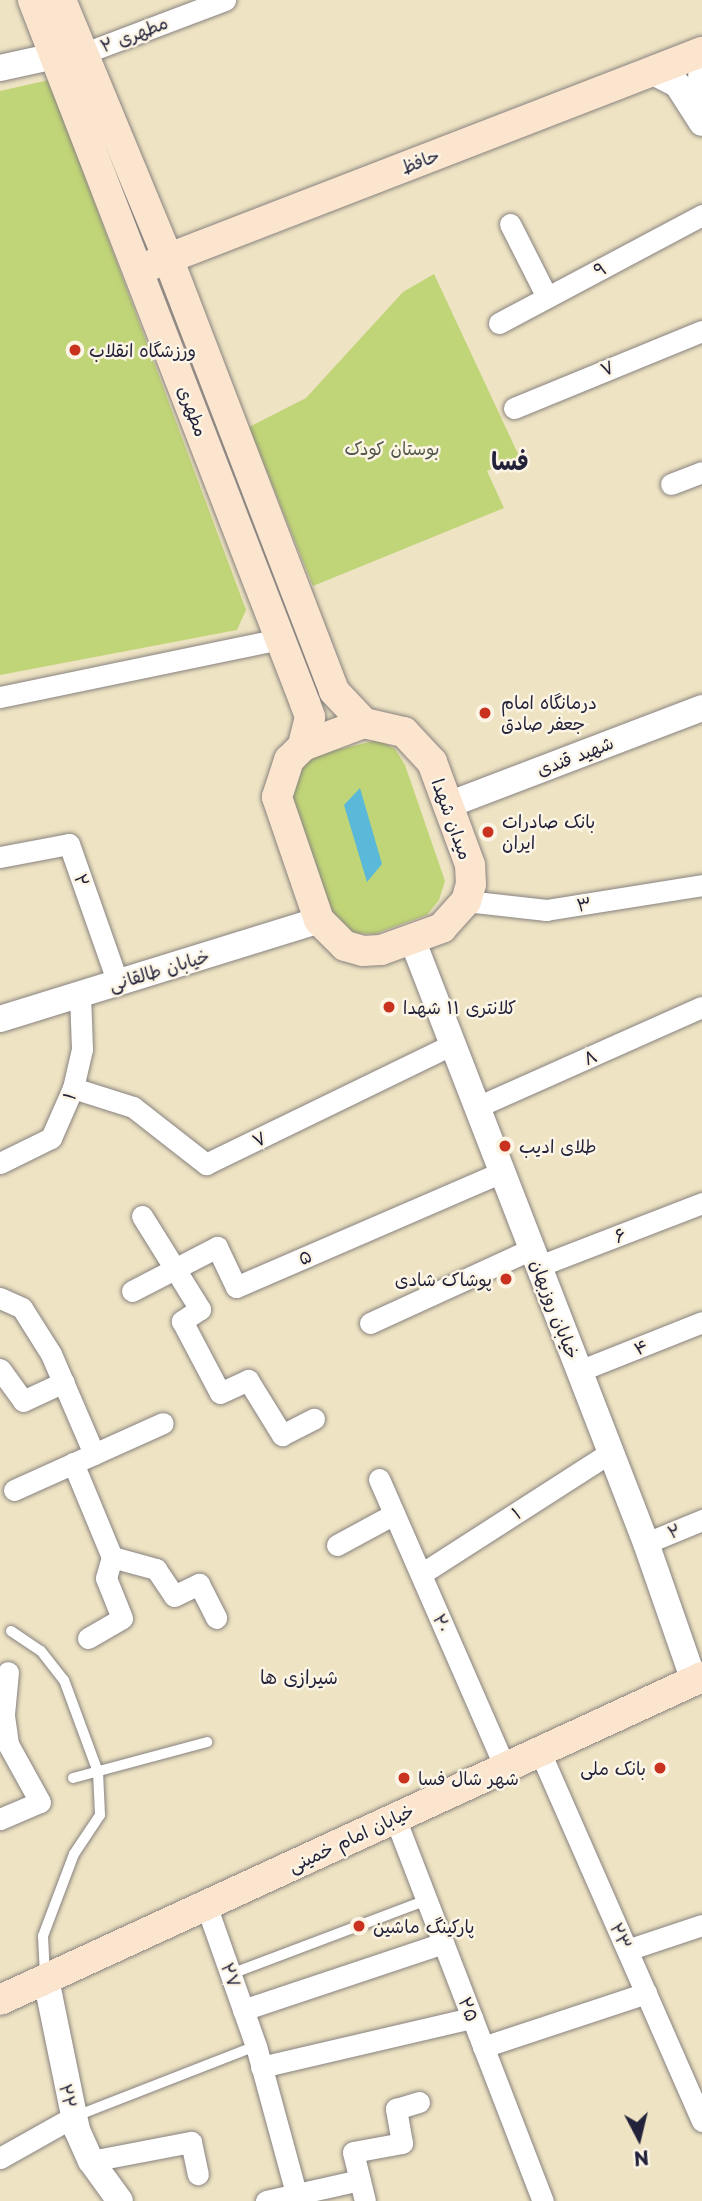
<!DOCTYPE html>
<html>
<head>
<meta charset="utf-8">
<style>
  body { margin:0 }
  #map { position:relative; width:702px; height:2201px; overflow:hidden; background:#eee3c3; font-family:"Playpen Sans","Playpen Sans Arabic",sans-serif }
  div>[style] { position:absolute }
  .green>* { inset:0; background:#c0d478 }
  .water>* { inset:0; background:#5ab8d8 }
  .roads { filter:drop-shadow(0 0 2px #88827f) drop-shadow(0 0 2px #88827f) }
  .service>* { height:10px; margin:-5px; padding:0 5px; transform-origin:5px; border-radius:5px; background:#fff }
  .minor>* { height:21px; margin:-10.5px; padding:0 10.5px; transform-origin:10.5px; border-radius:10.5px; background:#fff }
  .tertiary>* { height:26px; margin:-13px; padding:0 13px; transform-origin:13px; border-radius:13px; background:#fff }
  .secondary>* { height:30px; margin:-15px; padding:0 15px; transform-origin:15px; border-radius:15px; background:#fbe5cf }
  .dots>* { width:19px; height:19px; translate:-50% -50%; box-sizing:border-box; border:4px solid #fcf5e5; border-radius:50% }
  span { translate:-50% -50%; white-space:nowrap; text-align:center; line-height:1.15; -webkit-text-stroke:5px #fcf5e5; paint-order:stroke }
  .street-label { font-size:18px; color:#22223b }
  .poi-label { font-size:18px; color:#22223b }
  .left { translate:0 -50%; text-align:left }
  .right { translate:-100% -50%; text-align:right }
  .park-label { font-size:18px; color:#51574d }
  .neighbourhood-label { font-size:19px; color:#22223b }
  .district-label { font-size:24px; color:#22223b; font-weight:700 }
  .north { position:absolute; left:604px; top:2103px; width:70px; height:70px; -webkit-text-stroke:5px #fcf5e5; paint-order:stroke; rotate:173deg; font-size:19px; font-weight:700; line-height:28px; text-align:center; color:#22223b }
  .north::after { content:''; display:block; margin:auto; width:24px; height:32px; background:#22223b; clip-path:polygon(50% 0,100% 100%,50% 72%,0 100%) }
</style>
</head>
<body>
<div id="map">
  <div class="green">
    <i style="clip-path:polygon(49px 80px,246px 610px,237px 630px,0 675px,0 91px)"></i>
    <i style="clip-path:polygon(434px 274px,519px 456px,487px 471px,504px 508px,313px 586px,249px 427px,306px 398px,403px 292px)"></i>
    <i style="clip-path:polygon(378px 740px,395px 749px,405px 765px,445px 881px,439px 900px,427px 915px,374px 934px,354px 933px,337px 926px,326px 910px,289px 793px,307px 757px)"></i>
  </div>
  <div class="water">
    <i style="clip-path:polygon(360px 788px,382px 864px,367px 882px,344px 805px)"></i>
  </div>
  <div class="roads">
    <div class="service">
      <i style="left:11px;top:1631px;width:36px;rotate:34deg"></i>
      <i style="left:41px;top:1651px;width:37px;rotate:52deg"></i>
      <i style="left:64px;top:1680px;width:98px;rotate:69.7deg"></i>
      <i style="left:98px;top:1772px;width:43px;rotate:87.3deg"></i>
      <i style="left:100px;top:1815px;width:47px;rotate:123.7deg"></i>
      <i style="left:74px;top:1854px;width:88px;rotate:110.7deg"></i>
      <i style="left:43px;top:1936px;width:40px;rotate:87.1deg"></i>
      <i style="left:73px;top:1778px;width:139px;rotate:-15deg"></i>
      <i style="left:231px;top:1974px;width:210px;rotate:-20.7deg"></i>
      <i style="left:76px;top:2116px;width:193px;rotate:-21.3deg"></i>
    </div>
    <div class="minor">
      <i style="left:82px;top:54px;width:153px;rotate:-20.7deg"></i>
      <i style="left:510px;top:224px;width:82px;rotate:63.1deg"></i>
      <i style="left:499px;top:323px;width:230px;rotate:-28deg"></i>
      <i style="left:514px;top:408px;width:203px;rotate:-22.3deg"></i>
      <i style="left:671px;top:484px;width:33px;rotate:-21deg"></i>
      <i style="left:0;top:697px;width:287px;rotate:-11.7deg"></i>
      <i style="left:0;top:857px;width:70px;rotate:-10.7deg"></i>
      <i style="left:69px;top:844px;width:147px;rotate:70.6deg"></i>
      <i style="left:466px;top:901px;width:81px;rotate:6.4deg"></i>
      <i style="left:546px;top:910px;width:158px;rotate:-9.1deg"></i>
      <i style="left:73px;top:1088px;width:63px;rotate:17.6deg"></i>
      <i style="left:133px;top:1107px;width:93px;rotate:38deg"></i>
      <i style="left:206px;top:1164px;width:275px;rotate:-25.9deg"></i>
      <i style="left:477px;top:1107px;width:246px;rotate:-24deg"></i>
      <i style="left:0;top:1163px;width:57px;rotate:-26.1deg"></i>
      <i style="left:51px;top:1138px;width:55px;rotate:-66.3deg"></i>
      <i style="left:73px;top:1088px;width:40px;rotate:-77deg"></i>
      <i style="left:82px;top:1049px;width:55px;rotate:-92.1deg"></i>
      <i style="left:142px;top:1216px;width:110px;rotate:58.1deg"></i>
      <i style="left:200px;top:1309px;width:22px;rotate:146deg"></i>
      <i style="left:182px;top:1321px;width:81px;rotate:62.2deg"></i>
      <i style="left:220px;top:1393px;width:31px;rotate:-25deg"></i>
      <i style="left:248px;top:1380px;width:65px;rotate:58.3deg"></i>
      <i style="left:282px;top:1435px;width:36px;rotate:-27deg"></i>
      <i style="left:539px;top:1266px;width:175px;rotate:-21.1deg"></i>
      <i style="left:132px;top:1291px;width:96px;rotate:-27.4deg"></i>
      <i style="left:217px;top:1247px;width:44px;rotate:64.6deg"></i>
      <i style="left:236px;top:1287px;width:290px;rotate:-23.4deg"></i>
      <i style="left:0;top:1298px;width:24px;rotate:24deg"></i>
      <i style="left:22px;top:1308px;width:54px;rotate:57.8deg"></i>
      <i style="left:51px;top:1354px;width:109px;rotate:66.7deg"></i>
      <i style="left:370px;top:1323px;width:178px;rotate:-24.6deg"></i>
      <i style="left:0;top:1369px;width:39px;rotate:54deg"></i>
      <i style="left:23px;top:1401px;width:45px;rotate:-24.9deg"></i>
      <i style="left:579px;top:1371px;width:132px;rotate:-21.7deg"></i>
      <i style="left:73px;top:1463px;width:102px;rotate:67.5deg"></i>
      <i style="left:112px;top:1557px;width:46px;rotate:15.3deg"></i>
      <i style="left:156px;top:1569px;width:32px;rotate:56deg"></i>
      <i style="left:174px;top:1596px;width:28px;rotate:-26deg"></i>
      <i style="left:199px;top:1584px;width:38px;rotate:63deg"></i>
      <i style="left:379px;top:1479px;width:314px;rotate:66.4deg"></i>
      <i style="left:14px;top:1490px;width:163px;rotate:-24.2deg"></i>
      <i style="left:646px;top:1543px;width:61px;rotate:-22.3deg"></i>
      <i style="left:337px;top:1545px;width:65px;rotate:-28.5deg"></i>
      <i style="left:421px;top:1574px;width:226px;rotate:-32.7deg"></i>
      <i style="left:88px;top:1638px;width:39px;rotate:-30deg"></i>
      <i style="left:122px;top:1618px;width:43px;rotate:-111.8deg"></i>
      <i style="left:106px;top:1578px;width:22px;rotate:-74deg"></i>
      <i style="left:540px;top:1752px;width:403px;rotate:66.3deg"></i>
      <i style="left:395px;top:1818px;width:411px;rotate:68.9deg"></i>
      <i style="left:0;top:1819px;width:43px;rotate:-23deg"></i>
      <i style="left:40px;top:1802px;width:66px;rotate:-118.9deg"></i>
      <i style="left:8px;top:1744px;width:30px;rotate:-98deg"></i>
      <i style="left:4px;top:1714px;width:42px;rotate:-84.6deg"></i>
      <i style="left:206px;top:1905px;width:150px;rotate:70.5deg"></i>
      <i style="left:256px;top:2046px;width:161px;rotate:74.8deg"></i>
      <i style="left:627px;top:1950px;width:79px;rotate:-18.4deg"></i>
      <i style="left:243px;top:2010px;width:211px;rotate:-18.5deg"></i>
      <i style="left:483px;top:2047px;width:172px;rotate:-18.3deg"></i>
      <i style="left:261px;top:2067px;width:217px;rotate:-13.1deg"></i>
      <i style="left:0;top:2158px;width:84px;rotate:-29.3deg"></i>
      <i style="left:91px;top:2161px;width:102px;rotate:-10.8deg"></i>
      <i style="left:191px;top:2142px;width:33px;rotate:78deg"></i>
      <i style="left:266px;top:2201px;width:96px;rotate:-12.6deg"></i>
      <i style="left:365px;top:2201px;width:50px;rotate:-103.8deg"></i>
      <i style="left:353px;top:2152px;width:50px;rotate:-10.4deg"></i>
      <i style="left:402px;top:2143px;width:35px;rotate:-100deg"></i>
      <i style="left:396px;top:2109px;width:24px;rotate:-17deg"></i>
    </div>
    <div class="tertiary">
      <i style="left:0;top:68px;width:56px;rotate:-12.3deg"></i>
      <i style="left:651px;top:71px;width:29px;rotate:27deg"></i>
      <i style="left:677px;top:84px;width:46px;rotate:57.3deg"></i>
      <i style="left:699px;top:116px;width:54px;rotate:-86.8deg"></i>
      <i style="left:448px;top:805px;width:272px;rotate:-20.9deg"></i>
      <i style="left:412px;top:939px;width:648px;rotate:68.82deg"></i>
      <i style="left:646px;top:1543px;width:146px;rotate:70.8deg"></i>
      <i style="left:0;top:1019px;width:334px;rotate:-17.2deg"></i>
      <i style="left:46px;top:1979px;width:154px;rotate:78.4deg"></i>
      <i style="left:77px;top:2130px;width:34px;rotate:66deg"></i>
      <i style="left:91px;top:2161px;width:49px;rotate:54.1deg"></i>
    </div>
    <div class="secondary">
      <i style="left:33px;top:0;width:754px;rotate:68.85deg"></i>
      <i style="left:305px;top:703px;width:15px;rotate:70deg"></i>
      <i style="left:310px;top:717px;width:30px;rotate:104deg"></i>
      <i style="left:61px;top:0;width:279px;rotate:67.5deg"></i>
      <i style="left:168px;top:258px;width:464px;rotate:69deg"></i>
      <i style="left:334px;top:691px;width:44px;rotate:46.8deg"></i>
      <i style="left:151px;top:265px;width:591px;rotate:-21.14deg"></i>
      <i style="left:364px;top:723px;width:41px;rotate:12.7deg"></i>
      <i style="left:404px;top:732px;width:41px;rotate:47deg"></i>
      <i style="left:432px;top:762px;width:110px;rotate:69.7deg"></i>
      <i style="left:470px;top:865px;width:19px;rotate:87deg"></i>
      <i style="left:471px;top:884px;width:18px;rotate:106deg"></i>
      <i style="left:466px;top:901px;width:36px;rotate:132deg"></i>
      <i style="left:442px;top:928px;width:65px;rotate:160.2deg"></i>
      <i style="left:381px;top:950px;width:18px;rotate:177deg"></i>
      <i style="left:363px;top:951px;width:19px;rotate:-164deg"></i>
      <i style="left:345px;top:946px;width:37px;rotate:-135deg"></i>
      <i style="left:319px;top:920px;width:130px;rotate:-108.9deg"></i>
      <i style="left:277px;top:797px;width:39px;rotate:-72deg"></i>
      <i style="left:289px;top:760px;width:20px;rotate:-45deg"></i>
      <i style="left:303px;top:746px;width:65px;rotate:-20.7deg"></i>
      <i style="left:0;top:2000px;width:773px;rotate:-24.71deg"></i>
    </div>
  </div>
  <div class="dots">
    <i style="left:75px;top:350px;background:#c8321e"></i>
    <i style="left:485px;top:713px;background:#c8321e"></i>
    <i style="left:488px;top:832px;background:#c8321e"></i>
    <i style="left:389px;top:1007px;background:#c8321e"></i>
    <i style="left:505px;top:1146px;background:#c8321e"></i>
    <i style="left:506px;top:1279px;background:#c8321e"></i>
    <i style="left:660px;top:1768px;background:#c8321e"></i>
    <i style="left:404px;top:1778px;background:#c8321e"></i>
    <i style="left:359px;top:1926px;background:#c8321e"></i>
  </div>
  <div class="street-label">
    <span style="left:134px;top:34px;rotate:-21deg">مطهری ۲</span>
    <span style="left:420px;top:161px;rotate:-21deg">حافظ</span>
    <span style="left:600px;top:269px;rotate:-28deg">۹</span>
    <span style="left:607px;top:368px;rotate:-23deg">۷</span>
    <span style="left:193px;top:411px;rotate:69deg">مطهری</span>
    <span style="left:575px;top:756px;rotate:-21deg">شهید قندی</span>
    <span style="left:452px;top:819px;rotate:70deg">میدان شهدا</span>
    <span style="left:82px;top:880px;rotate:71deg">۲</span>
    <span style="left:584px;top:904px;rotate:-9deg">۳</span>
    <span style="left:159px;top:970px;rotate:-17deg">خیابان طالقانی</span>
    <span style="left:590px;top:1057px;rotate:-24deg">۸</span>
    <span style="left:69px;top:1096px;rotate:-68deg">۱</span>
    <span style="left:259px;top:1139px;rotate:-26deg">۷</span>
    <span style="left:620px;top:1235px;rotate:-21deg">۶</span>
    <span style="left:305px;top:1257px;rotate:-23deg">۵</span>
    <span style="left:555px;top:1309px;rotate:69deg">خیابان روزبهان</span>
    <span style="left:641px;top:1347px;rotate:-22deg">۴</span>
    <span style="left:516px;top:1513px;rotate:-33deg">۱</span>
    <span style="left:674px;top:1531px;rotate:-22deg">۲</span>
    <span style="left:442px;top:1623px;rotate:66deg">۲۰</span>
    <span style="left:351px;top:1838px;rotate:-25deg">خیابان امام خمینی</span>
    <span style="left:621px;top:1936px;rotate:66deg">۲۳</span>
    <span style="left:231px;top:1975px;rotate:70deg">۲۷</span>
    <span style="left:469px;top:2009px;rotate:69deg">۲۵</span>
    <span style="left:68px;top:2096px;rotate:77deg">۲۲</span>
  </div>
  <div class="poi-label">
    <span class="left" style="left:89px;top:350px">ورزشگاه انقلاب</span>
    <span class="left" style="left:501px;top:713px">درمانگاه امام<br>جعفر صادق</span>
    <span class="left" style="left:502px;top:832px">بانک صادرات<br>ایران</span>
    <span class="left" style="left:403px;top:1007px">کلانتری ۱۱ شهدا</span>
    <span class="left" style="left:519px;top:1146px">طلای ادیب</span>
    <span class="right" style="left:492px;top:1279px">پوشاک شادی</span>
    <span class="right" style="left:646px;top:1768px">بانک ملی</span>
    <span class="left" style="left:418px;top:1778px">شهر شال فسا</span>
    <span class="left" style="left:373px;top:1926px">پارکینگ ماشین</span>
  </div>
  <div class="park-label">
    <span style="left:392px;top:448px">بوستان کودک</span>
  </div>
  <div class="neighbourhood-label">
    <span style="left:299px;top:1677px">شیرازی ها</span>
  </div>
  <div class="district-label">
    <span style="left:510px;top:461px">فسا</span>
  </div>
  <div class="north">N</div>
</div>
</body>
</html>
